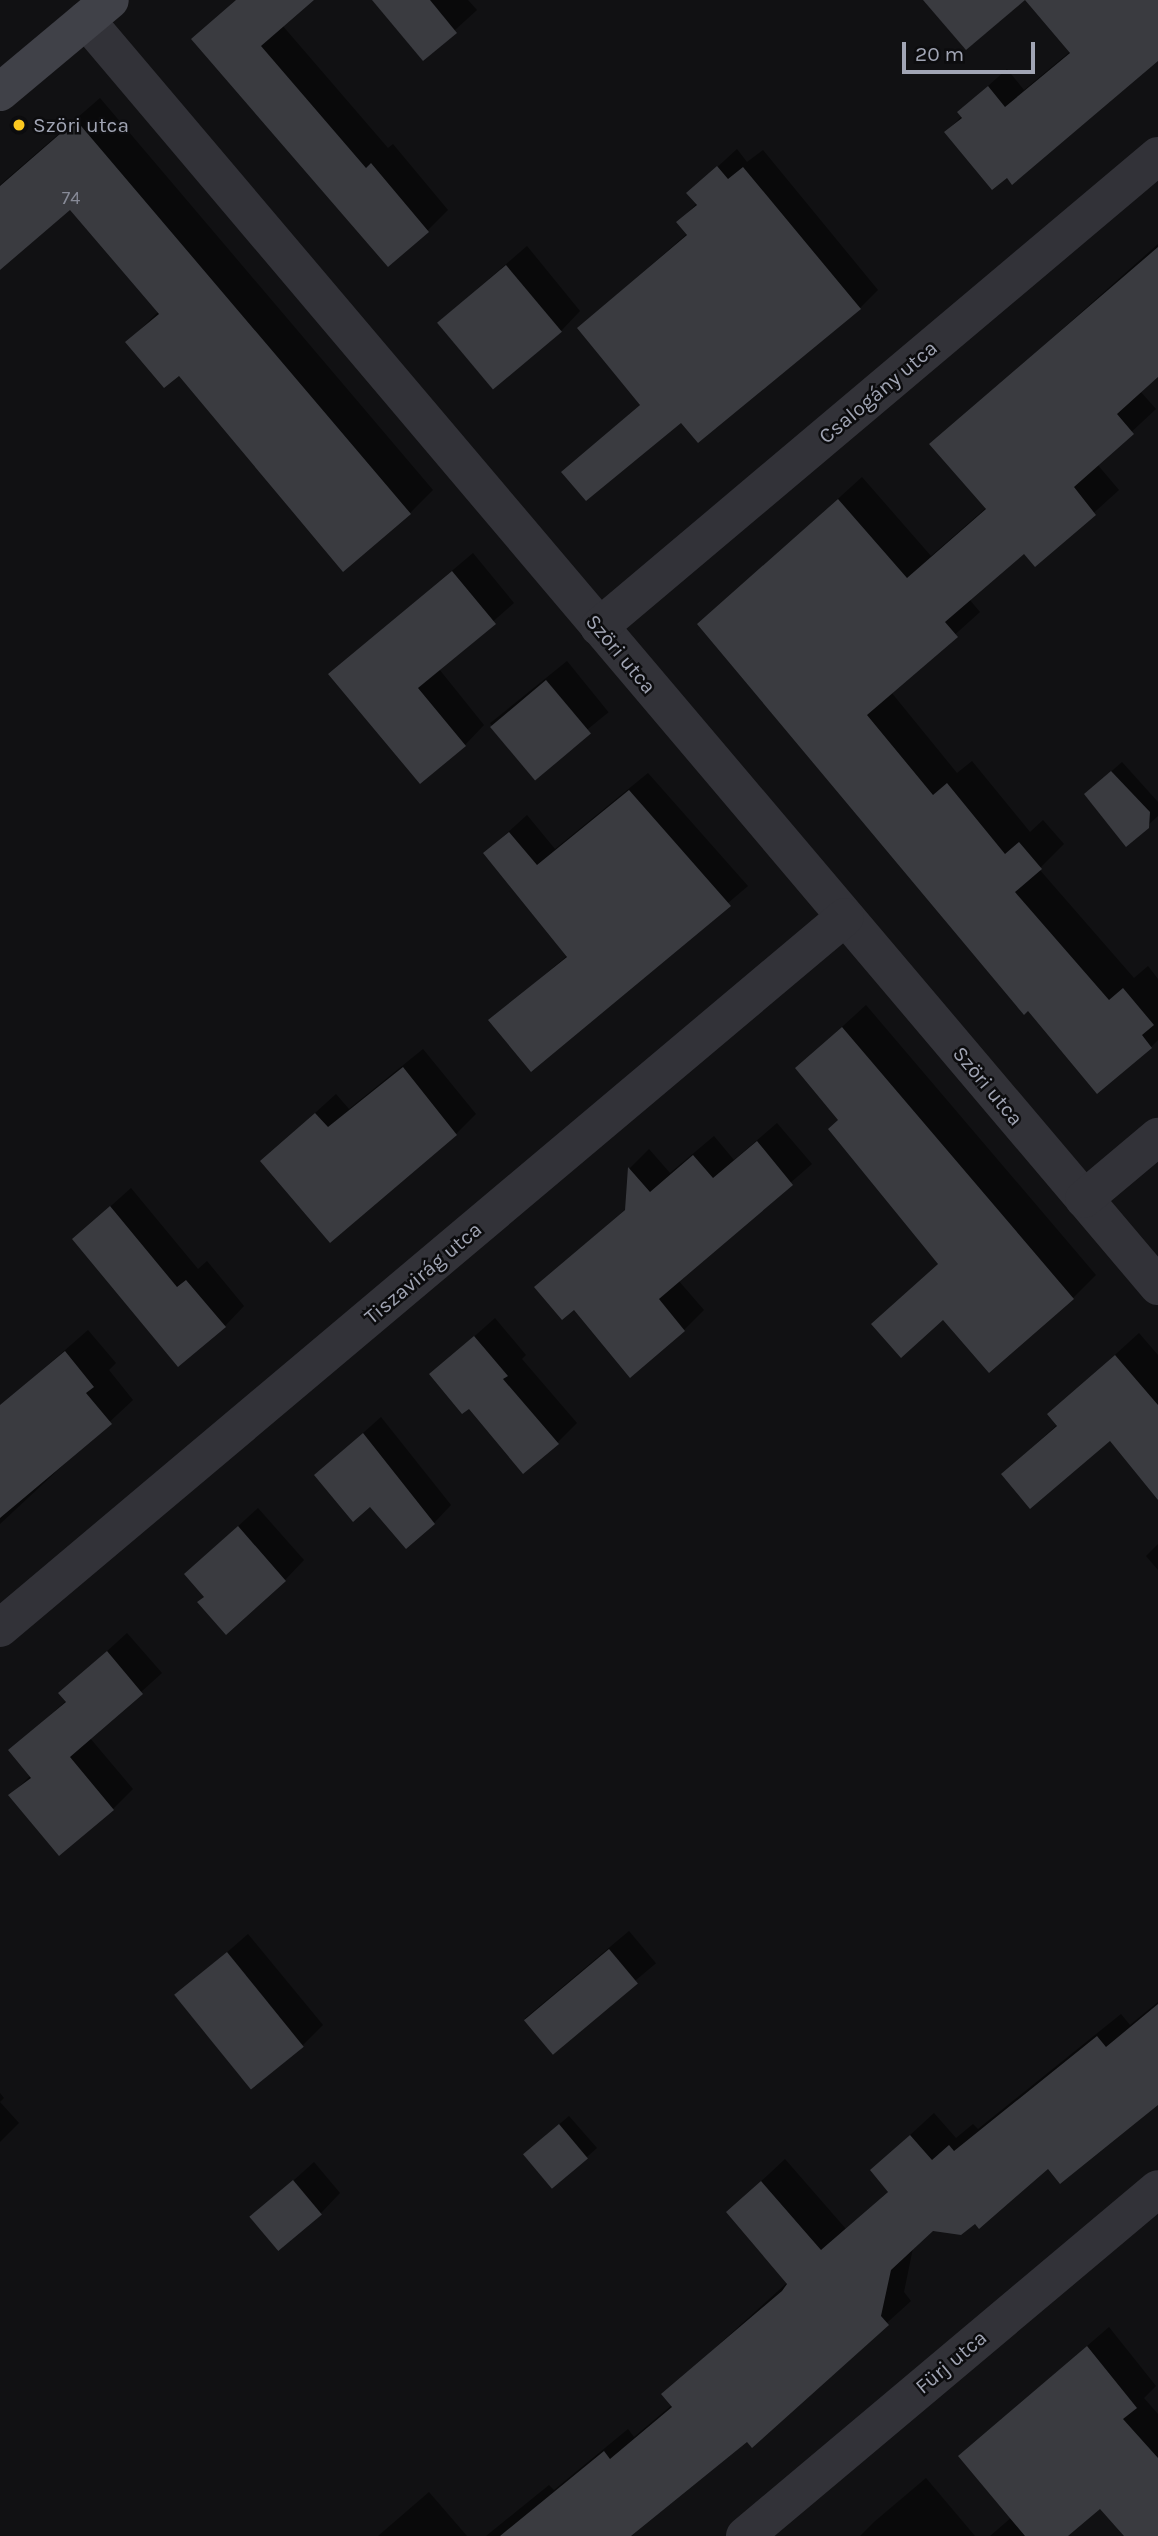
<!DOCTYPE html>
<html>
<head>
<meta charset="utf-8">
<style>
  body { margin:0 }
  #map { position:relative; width:1158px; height:2536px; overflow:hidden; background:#111113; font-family:Karla,sans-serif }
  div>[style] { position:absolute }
  .shadow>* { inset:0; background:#0007; transform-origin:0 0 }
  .building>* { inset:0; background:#3a3b40; transform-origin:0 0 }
  .street>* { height:38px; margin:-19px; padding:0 19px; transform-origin:19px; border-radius:19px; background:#323238 }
  .secondary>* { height:38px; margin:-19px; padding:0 19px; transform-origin:19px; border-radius:19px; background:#404148 }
  .dots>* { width:19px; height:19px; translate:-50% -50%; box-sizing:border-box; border:4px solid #0c0c0e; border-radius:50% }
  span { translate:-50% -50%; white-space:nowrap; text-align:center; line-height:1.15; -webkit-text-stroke:5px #0c0c0e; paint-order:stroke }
  .number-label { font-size:18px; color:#878a97 }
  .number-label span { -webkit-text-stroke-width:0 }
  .poi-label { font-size:21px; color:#a1a5b4 }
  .left { translate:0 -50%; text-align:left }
  .street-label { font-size:21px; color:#a1a5b4 }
  .scale { position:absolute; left:902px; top:42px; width:133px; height:32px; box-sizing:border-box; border:4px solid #a1a5b4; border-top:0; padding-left:9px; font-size:21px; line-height:24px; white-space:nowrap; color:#a1a5b4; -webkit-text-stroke:5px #0c0c0e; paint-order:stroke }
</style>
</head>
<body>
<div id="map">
  <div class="shadow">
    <i style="clip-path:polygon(237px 0,312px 0,282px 25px,388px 148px,393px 144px,448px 210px,427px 231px,193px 40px)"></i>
    <i style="clip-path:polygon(374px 0,468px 0,477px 10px,423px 59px)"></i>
    <i style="clip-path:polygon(1028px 0,1158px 0,1158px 58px,1007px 175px,946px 132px,962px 116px,959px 112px,1007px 69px,1024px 90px,1071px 51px)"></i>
    <i style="clip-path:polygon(100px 98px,433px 490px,410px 513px,128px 342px,159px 311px,70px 207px,0 250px,0 185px)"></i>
    <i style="clip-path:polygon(737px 149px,747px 162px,763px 150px,878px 290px,860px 308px,681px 420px,564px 472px,641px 404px,579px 328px,688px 233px,679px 222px,697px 203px,689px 193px)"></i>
    <i style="clip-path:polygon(1158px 244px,1158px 375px,1140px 391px,1156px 409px,1097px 464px,1119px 490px,1036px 565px,1024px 551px,969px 599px,980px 612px,891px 692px,957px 773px,972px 761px,1030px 832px,1043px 820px,1064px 844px,1039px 869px,1134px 978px,1148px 966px,1158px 979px,1158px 1040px,1151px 1047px,700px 624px,862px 477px,931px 556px,986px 508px,932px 445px)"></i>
    <i style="clip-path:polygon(527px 246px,580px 311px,561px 331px,439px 322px)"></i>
    <i style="clip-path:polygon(473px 553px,514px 603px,439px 669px,484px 725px,465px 745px,330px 674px)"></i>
    <i style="left:567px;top:661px;width:66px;height:99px;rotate:51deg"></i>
    <i style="clip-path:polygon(1122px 762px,1158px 802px,1158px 816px,1147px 826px,1096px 785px)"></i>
    <i style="clip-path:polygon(648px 773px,748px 886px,531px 1070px,491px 1020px,568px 955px,485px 853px,527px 815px,555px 849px)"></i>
    <i style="clip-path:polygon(866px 1005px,1096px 1275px,1073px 1298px,873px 1324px,939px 1263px,840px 1119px,797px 1068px)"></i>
    <i style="clip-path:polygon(423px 1049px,476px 1114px,456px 1134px,262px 1161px,336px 1094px,349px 1109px)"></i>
    <i style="clip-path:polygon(777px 1123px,812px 1164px,678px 1280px,704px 1310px,684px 1330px,574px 1308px,536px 1287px,627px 1208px,630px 1168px,649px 1149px,670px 1173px,714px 1136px,734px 1160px)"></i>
    <i style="clip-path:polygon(131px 1188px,198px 1269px,207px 1261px,244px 1306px,225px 1326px,74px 1239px)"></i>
    <i style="clip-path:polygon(495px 1318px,526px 1355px,522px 1359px,577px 1423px,557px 1443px,431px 1375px)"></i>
    <i style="clip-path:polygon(88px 1330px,116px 1363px,109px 1370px,133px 1400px,0 1524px,0 1407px)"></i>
    <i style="clip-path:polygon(1139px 1333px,1158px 1355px,1158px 1497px,1110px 1439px,1003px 1474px,1058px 1424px,1050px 1414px)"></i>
    <i style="clip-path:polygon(381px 1417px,451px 1505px,434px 1523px,370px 1505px,316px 1475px)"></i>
    <i style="clip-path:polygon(258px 1508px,304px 1560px,285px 1580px,206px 1596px,186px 1574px)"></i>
    <i style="clip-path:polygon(1158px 1544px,1158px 1570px,1146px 1556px)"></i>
    <i style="clip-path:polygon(127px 1633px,162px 1673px,90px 1738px,133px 1789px,113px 1809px,11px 1795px,31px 1775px,10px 1751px,67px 1700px,61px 1693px)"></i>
    <i style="left:629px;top:1931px;width:42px;height:136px;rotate:50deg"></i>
    <i style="clip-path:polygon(248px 1934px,323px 2025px,303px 2045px,177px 1996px)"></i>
    <i style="clip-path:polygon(1158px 2002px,1158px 2102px,1048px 2166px,975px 2221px,933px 2229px,913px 2248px,904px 2292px,911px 2301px,752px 2445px,747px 2439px,628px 2536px,486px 2536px,549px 2485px,554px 2490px,628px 2429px,634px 2437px,672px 2405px,663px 2395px,788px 2282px,728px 2212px,785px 2159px,846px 2229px,889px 2191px,872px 2170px,934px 2113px,956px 2138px,973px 2124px,978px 2129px,1121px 2014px,1130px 2025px)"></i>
    <i style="clip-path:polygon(0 2093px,4px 2098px,0 2102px,19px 2123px,0 2142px)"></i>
    <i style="clip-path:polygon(569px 2116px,597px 2148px,553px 2187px,535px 2145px)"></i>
    <i style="clip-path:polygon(314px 2162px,340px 2193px,321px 2213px,252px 2218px)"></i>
    <i style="clip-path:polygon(1109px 2327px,1156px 2386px,1144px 2398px,1158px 2414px,1158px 2536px,1126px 2536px,1100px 2506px,1066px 2536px,990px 2536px,1012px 2517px,960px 2456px)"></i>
    <i style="clip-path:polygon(926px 2478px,975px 2536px,860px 2536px,874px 2522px)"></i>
    <i style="clip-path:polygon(429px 2492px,467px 2536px,378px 2536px)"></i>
  </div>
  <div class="building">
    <i style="clip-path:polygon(236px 0,314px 0,261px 46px,366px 168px,371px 163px,429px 232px,388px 267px,191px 39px)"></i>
    <i style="clip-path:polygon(372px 0,430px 0,457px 33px,423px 61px)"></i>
    <i style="clip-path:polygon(923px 0,1025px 0,966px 50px)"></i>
    <i style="clip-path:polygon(1025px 0,1158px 0,1158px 61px,1012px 185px,1007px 178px,992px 190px,944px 132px,962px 118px,957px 112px,988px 86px,1005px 107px,1070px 53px)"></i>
    <i style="clip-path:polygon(76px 120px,411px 514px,343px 572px,179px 376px,164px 388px,125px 342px,159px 314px,70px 210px,0 270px,0 186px)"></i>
    <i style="clip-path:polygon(717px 166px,728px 179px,743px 167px,861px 309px,698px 443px,681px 423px,586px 501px,561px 472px,640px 405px,577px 328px,687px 235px,676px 222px,697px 205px,686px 193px)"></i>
    <i style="clip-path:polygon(1158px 247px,1158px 377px,1117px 414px,1134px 434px,1074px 487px,1096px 515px,1035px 567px,1024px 554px,945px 622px,958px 637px,867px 715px,933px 795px,947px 783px,1005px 854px,1019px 842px,1042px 869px,1015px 892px,1109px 1000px,1123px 988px,1154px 1025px,1142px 1035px,1152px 1048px,1097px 1094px,1028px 1011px,1024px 1015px,697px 624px,838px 499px,907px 578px,986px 509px,929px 444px)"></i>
    <i style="left:506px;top:265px;width:87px;height:90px;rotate:50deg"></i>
    <i style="clip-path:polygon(452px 571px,496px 624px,418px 688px,466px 746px,420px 784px,328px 674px)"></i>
    <i style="left:546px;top:680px;width:70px;height:73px;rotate:50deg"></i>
    <i style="clip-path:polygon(1111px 771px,1150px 812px,1149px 828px,1126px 847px,1084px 794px)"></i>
    <i style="clip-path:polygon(629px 790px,731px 906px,531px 1072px,488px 1020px,567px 957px,483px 853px,509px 832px,537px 865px)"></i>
    <i style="clip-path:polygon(842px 1027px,1074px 1299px,989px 1373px,943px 1320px,901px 1358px,871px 1324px,938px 1264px,828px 1129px,838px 1120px,795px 1068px)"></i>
    <i style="clip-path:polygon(403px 1067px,457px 1135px,330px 1243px,260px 1161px,315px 1113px,328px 1127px)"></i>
    <i style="clip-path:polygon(757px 1141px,793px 1185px,659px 1299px,685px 1331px,630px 1378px,574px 1310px,562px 1320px,534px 1287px,625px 1210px,628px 1167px,650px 1192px,693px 1155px,713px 1178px)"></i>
    <i style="clip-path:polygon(110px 1206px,177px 1287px,186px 1280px,226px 1327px,178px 1367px,72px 1239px)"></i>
    <i style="clip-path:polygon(474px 1336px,508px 1376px,503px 1379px,559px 1444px,523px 1474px,469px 1409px,462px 1414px,429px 1374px)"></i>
    <i style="clip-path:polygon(65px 1351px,94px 1387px,86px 1393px,112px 1424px,0 1518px,0 1405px)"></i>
    <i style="clip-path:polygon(1115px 1355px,1158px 1405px,1158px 1500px,1110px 1441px,1030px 1509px,1001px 1474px,1057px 1426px,1047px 1414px)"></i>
    <i style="clip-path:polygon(363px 1433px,435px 1524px,406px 1549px,370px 1507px,353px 1522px,314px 1475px)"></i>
    <i style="clip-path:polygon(238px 1526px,286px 1581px,226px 1635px,197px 1602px,204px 1597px,184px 1574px)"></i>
    <i style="clip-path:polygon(107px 1651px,143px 1694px,70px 1757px,114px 1810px,59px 1856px,8px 1795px,31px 1778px,8px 1750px,66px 1702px,58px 1693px)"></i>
    <i style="left:609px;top:1949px;width:45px;height:111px;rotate:50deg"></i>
    <i style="left:227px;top:1952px;width:122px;height:68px;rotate:51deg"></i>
    <i style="clip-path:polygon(1158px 2004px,1158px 2105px,1060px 2184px,1048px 2169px,979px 2229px,975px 2224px,961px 2235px,933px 2231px,891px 2270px,881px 2316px,889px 2325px,752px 2448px,747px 2442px,631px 2536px,500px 2536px,604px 2451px,610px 2459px,672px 2407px,661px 2394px,782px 2291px,787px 2284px,726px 2212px,761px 2181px,821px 2250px,888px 2192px,870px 2170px,910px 2135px,932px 2160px,949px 2145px,954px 2151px,1097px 2036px,1106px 2047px)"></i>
    <i style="left:559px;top:2124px;width:45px;height:47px;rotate:50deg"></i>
    <i style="left:293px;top:2180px;width:45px;height:57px;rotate:50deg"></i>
    <i style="clip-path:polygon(1087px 2346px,1137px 2408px,1123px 2419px,1158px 2458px,1158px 2536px,1124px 2536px,1100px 2509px,1068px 2536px,1025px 2536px,958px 2456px)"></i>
  </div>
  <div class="street">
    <i style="left:86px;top:20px;width:1659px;rotate:49.74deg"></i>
    <i style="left:599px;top:627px;width:731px;rotate:-40.12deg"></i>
    <i style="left:1084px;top:1199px;width:97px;rotate:-40deg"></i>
    <i style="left:0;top:1628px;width:1104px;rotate:-40.08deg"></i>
    <i style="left:745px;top:2536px;width:539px;rotate:-40.04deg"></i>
  </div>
  <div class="secondary">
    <i style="left:0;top:92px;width:143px;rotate:-39.9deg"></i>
  </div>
  <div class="dots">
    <i style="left:19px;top:125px;background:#fcc820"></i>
  </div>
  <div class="number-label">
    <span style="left:71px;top:198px">74</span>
  </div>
  <div class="poi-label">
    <span class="left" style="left:33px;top:125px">Szöri utca</span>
  </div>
  <div class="street-label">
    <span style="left:878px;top:392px;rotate:-40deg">Csalogány utca</span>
    <span style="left:621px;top:654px;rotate:50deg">Szöri utca</span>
    <span style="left:988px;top:1086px;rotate:50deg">Szöri utca</span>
    <span style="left:423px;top:1273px;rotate:-40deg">Tiszavirág utca</span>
    <span style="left:951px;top:2362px;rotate:-40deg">Fürj utca</span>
  </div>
  <div class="scale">20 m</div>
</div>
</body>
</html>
